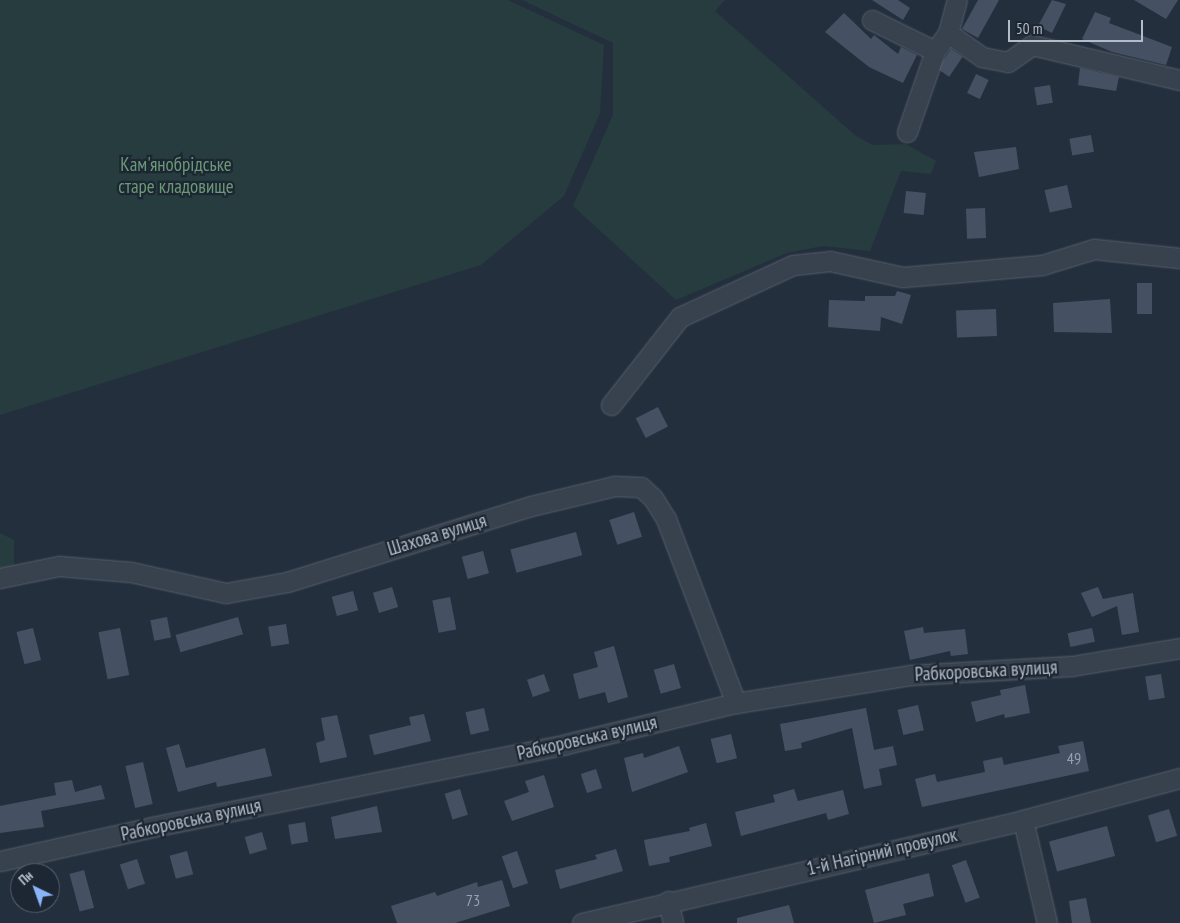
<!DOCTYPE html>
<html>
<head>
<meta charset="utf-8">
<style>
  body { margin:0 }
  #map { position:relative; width:1180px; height:923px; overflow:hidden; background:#242f3e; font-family:"PT Sans Narrow",sans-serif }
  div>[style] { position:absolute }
  .green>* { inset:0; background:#263c3f }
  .building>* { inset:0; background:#455162; transform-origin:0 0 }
  .roads { filter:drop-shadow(0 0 1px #565f6c) drop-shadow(0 0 1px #565f6c) }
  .street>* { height:19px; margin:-9.5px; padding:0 9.5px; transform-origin:9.5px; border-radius:9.5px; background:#38414e }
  span { translate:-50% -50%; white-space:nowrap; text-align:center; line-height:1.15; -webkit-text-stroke:4.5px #1d2633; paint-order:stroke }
  .number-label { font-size:16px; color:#98a1af }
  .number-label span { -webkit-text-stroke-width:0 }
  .park-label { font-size:19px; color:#6b9a76 }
  .street-label { font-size:19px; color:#b4bcc9 }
  .north { position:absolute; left:10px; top:863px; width:50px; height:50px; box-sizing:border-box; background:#1d2633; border:1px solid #59626f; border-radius:50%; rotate:318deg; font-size:14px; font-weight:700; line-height:20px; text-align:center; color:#b4bcc9 }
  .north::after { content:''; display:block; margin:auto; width:18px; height:22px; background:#8ab4f8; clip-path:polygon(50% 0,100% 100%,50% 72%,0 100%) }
  .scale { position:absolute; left:1008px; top:20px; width:135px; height:22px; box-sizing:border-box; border:2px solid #b4bcc9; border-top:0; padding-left:6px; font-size:15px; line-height:18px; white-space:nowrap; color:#b4bcc9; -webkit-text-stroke:4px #1d2633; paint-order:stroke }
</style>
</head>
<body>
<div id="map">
  <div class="green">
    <i style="clip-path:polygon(0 0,508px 0,604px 45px,600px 113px,564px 196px,481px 265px,0 415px)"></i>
    <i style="clip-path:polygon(522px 0,725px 0,715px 11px,856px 136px,873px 145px,906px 144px,936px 161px,931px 174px,901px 171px,870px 251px,823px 246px,787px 253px,676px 300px,573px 206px,613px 115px,613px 43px)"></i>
    <i style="clip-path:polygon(0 533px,14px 540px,14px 567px,0 569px)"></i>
  </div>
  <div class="building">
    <i style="clip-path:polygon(872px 0,898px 0,910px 8px,903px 20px)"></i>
    <i style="clip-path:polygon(978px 0,999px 0,978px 38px,962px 29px)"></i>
    <i style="clip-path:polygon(1052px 0,1066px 4px,1052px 33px,1038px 26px)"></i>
    <i style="clip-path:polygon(1134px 0,1178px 0,1166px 19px)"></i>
    <i style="clip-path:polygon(1095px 12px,1111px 18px,1109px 23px,1172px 47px,1166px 65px,1112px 52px,1082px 39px)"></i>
    <i style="clip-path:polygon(844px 13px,871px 39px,874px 35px,898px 54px,901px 47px,917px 55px,903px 83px,869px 67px,825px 32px)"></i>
    <i style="left:951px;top:49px;width:14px;height:24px;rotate:34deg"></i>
    <i style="clip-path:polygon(1080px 68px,1119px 77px,1116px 91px,1078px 85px)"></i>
    <i style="left:976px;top:74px;width:14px;height:21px;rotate:25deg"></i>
    <i style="left:1050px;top:85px;width:18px;height:16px;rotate:81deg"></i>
    <i style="left:1091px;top:135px;width:17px;height:22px;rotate:80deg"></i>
    <i style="clip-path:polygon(1016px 147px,1019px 169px,979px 177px,974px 152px)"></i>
    <i style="left:1067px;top:185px;width:23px;height:23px;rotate:77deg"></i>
    <i style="left:906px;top:191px;width:20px;height:22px;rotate:6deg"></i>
    <i style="left:985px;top:208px;width:30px;height:19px;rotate:88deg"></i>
    <i style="left:1137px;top:283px;width:15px;height:31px"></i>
    <i style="clip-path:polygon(897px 291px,911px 295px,902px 324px,881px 317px,880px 331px,828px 327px,829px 300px,865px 301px,865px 296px,895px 296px)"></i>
    <i style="clip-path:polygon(1110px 299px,1112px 333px,1054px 332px,1053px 303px)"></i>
    <i style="left:996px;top:309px;width:27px;height:40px;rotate:88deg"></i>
    <i style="left:658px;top:407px;width:22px;height:25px;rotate:63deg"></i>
    <i style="left:634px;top:512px;width:26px;height:26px;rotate:72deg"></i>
    <i style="left:576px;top:532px;width:24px;height:68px;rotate:75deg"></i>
    <i style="left:483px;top:551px;width:23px;height:22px;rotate:75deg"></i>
    <i style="left:392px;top:587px;width:21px;height:20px;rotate:73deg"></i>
    <i style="clip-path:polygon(1098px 587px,1103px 599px,1133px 593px,1139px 632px,1122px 635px,1117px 606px,1092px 617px,1081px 593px)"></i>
    <i style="left:353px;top:591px;width:20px;height:22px;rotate:75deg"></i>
    <i style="left:450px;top:597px;width:33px;height:18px;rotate:79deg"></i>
    <i style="left:167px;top:617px;width:21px;height:17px;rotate:79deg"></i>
    <i style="left:238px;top:617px;width:18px;height:65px;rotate:74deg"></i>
    <i style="left:286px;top:624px;width:20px;height:18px;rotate:81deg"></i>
    <i style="clip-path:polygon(923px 627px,924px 633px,965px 629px,968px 654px,951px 656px,950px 651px,910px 660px,904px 631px)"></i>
    <i style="left:33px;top:628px;width:33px;height:17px;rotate:76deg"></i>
    <i style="left:120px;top:628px;width:48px;height:22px;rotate:79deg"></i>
    <i style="left:1092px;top:628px;width:14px;height:25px;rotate:78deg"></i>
    <i style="clip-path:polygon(614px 646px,628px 697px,608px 703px,605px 692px,579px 699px,573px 674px,598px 667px,594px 652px)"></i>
    <i style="left:674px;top:664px;width:25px;height:21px;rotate:74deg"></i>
    <i style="left:544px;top:674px;width:18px;height:18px;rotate:71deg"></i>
    <i style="left:1161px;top:674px;width:24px;height:16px;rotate:81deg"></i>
    <i style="clip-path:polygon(1025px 685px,1030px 713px,1005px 718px,1004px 714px,976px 722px,971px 702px,1001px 695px,1000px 690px)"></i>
    <i style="left:918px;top:705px;width:26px;height:21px;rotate:77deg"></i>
    <i style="left:484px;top:708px;width:23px;height:19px;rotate:77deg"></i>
    <i style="clip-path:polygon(866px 708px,874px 750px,893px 746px,897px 765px,879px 769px,882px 785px,864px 789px,852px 728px,801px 743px,802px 748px,785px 751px,780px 724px)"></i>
    <i style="clip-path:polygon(424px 714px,431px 741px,374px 755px,369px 735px,411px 725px,409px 717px)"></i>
    <i style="clip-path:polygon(337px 715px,347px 757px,320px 763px,316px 743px,325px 740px,321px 718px)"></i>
    <i style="left:731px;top:734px;width:25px;height:21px;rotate:76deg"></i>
    <i style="clip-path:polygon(1083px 741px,1089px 771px,922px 807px,915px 779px,935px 774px,937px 782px,985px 772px,983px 761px,1002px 757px,1004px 765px,1060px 753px,1058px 746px)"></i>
    <i style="clip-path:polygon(179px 744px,186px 768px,265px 748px,272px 776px,217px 787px,216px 782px,178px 792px,166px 748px)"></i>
    <i style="clip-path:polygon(679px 746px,688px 772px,632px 792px,624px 758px,643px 753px,644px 758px)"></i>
    <i style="left:143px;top:762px;width:43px;height:18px;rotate:77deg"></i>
    <i style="left:596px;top:769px;width:20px;height:16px;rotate:72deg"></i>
    <i style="clip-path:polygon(544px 775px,554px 807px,512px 821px,504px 801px,529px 792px,525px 781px)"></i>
    <i style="clip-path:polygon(72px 780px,75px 792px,101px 785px,105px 799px,41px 811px,44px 827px,0 833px,0 806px,56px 795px,54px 783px)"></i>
    <i style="left:460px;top:789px;width:27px;height:16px;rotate:73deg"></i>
    <i style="clip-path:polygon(794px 789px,798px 801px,843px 790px,849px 814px,828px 820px,826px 813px,741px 836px,735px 812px,775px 802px,773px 795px)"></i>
    <i style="clip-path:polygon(377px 806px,382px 832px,335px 839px,331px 817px)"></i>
    <i style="left:1169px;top:809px;width:28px;height:22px;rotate:73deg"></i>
    <i style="left:305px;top:822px;width:20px;height:17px;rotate:81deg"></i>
    <i style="clip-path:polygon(706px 823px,712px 846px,669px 857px,670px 862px,649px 866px,644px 840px,690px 831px,689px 828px)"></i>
    <i style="left:1107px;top:826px;width:31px;height:60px;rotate:75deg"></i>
    <i style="left:262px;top:832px;width:18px;height:18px;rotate:74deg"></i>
    <i style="clip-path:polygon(616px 849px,623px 871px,560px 889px,555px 870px,597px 859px,595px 855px)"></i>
    <i style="left:187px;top:851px;width:24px;height:18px;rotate:75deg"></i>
    <i style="left:517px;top:851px;width:34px;height:16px;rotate:71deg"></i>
    <i style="left:137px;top:859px;width:26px;height:18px;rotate:72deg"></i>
    <i style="left:966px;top:860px;width:40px;height:15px;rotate:70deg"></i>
    <i style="left:84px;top:870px;width:39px;height:15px;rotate:75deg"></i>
    <i style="clip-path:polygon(929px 873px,934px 896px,903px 904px,906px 915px,874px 923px,865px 890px)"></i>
    <i style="clip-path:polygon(502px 880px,510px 906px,455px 923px,397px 923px,391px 906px,435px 892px,437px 896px,477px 882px,478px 887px)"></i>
    <i style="clip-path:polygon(1086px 898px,1091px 923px,1072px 923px,1069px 901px)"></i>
    <i style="clip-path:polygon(789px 905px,794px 923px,737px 923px,737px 918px)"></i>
  </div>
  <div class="roads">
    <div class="street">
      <i style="left:872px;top:20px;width:70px;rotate:26.2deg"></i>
      <i style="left:948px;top:33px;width:42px;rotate:35.2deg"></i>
      <i style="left:982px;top:57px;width:26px;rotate:11deg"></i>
      <i style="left:1008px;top:62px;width:29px;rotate:-35deg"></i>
      <i style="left:1032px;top:45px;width:152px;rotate:13.3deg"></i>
      <i style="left:907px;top:132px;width:86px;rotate:-70.9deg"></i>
      <i style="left:935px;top:51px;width:22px;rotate:-54deg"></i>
      <i style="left:948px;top:33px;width:34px;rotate:-75deg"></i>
      <i style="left:611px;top:405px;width:112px;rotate:-51.9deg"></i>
      <i style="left:680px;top:317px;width:124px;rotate:-24.7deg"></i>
      <i style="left:793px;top:265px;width:37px;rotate:-6deg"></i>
      <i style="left:830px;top:261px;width:75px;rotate:12.4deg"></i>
      <i style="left:903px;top:277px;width:140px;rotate:-4.9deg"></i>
      <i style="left:1042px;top:265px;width:54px;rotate:-17.1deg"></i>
      <i style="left:1094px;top:249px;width:86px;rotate:6deg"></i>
      <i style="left:0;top:578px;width:60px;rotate:-11.5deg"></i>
      <i style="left:59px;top:566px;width:72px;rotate:4.8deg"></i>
      <i style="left:131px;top:572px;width:97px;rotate:12.5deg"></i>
      <i style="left:226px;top:593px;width:62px;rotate:-10.2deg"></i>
      <i style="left:287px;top:582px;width:256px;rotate:-17.3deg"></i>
      <i style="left:531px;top:506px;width:85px;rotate:-13.5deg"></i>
      <i style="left:614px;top:486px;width:27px;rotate:2deg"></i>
      <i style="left:641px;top:487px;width:16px;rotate:43deg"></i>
      <i style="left:653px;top:498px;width:25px;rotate:58deg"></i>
      <i style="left:666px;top:519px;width:197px;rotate:69.2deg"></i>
      <i style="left:1023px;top:820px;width:106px;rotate:76.9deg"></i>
      <i style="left:0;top:861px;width:156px;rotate:-12.6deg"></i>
      <i style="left:152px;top:827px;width:422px;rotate:-11.3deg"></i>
      <i style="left:566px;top:744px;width:175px;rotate:-13.6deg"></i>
      <i style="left:736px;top:703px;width:176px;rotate:-9.1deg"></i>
      <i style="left:910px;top:675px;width:162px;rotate:-3.2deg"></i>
      <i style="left:1072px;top:666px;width:109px;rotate:-9.5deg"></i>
      <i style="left:668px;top:901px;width:23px;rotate:77deg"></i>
      <i style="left:582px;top:923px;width:453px;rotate:-13.1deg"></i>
      <i style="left:1023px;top:820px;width:163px;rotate:-15deg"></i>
    </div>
  </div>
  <div class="number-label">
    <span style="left:1074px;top:758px">49</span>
    <span style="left:473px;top:900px">73</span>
  </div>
  <div class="park-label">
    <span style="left:176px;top:176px">Кам'янобрідське<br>старе кладовище</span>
  </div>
  <div class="street-label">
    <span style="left:437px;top:535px;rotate:-17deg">Шахова вулиця</span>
    <span style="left:986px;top:671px;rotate:-3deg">Рабкоровська вулиця</span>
    <span style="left:587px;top:738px;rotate:-13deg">Рабкоровська вулиця</span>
    <span style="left:191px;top:820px;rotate:-12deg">Рабкоровська вулиця</span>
    <span style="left:882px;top:852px;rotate:-13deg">1-й Нагірний провулок</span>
  </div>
  <div class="north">Пн</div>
  <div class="scale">50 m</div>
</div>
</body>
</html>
